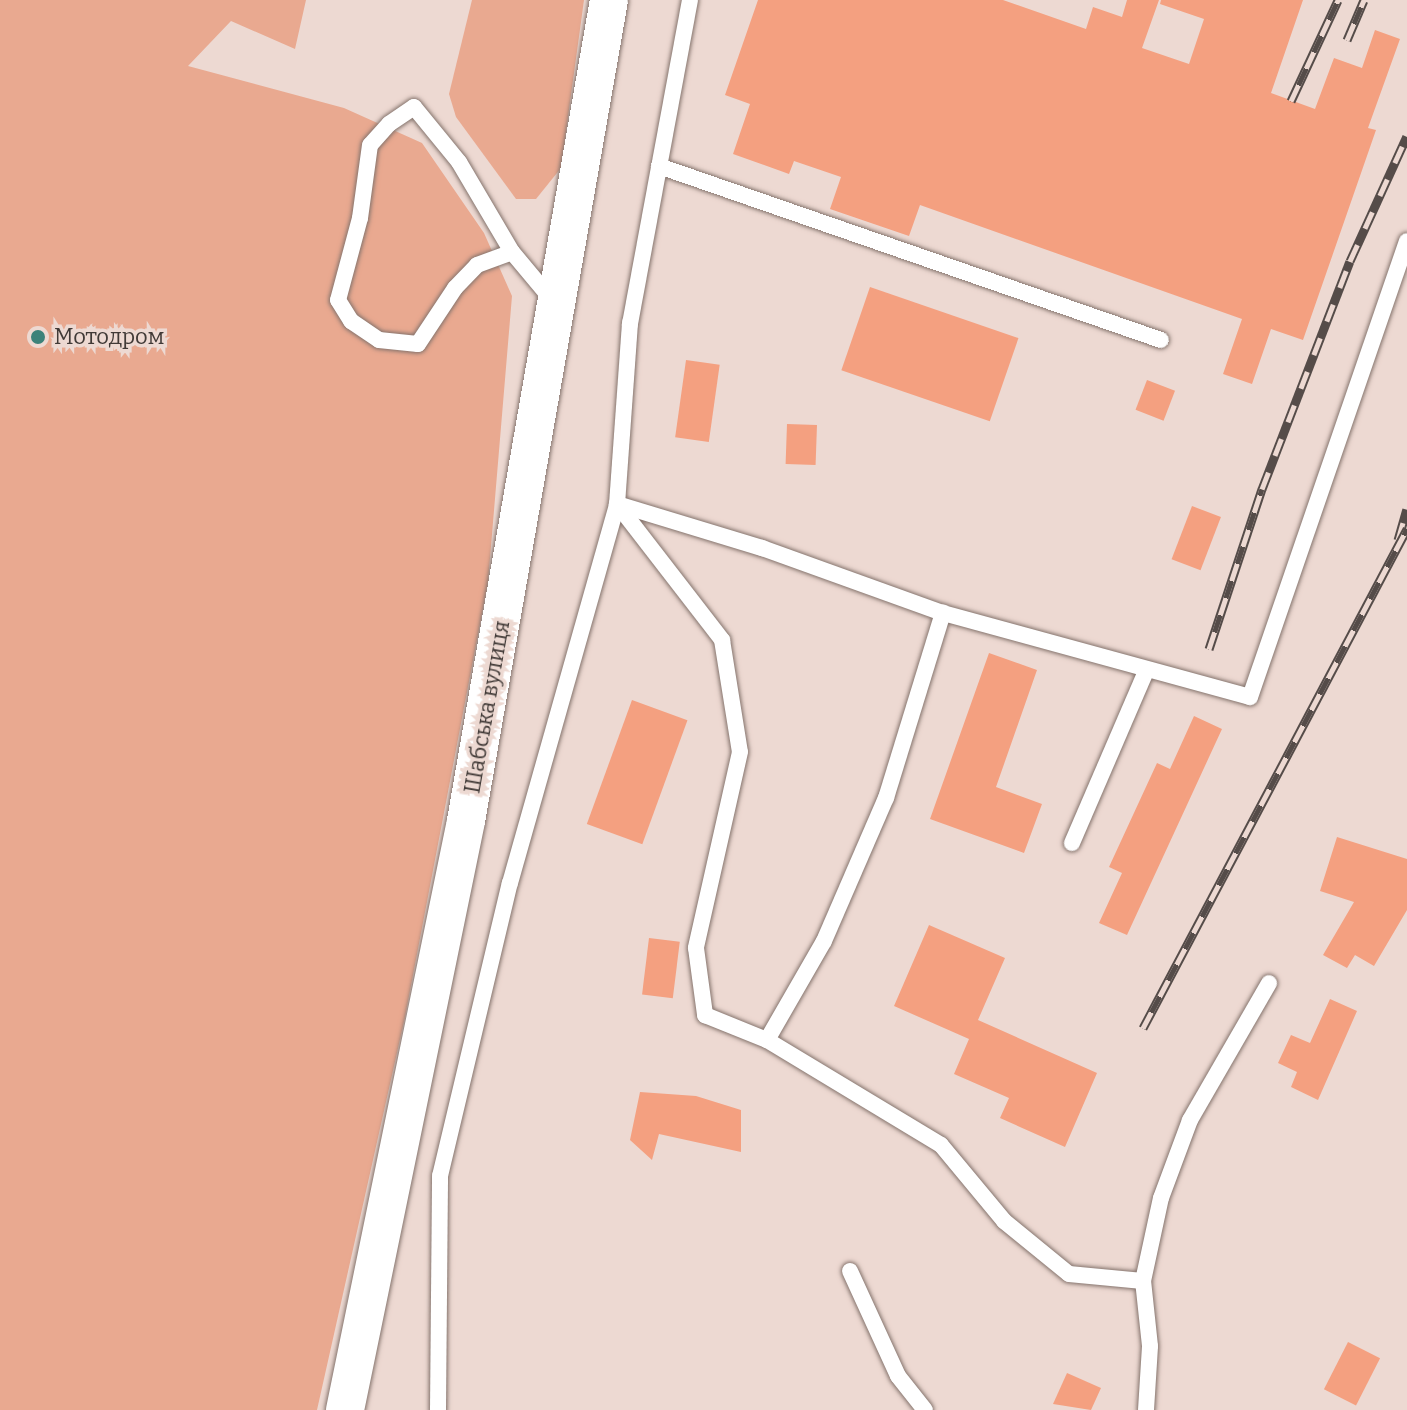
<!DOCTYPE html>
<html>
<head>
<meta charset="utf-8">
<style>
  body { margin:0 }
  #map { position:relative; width:1407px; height:1410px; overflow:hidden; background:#edd9d2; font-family:Bitter,serif }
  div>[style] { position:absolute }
  .green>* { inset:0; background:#e9a990 }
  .building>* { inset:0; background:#f4a080; transform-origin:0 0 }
  .roads { filter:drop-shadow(0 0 2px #85746d) drop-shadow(0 0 2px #85746d) }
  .service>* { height:16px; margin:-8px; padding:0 8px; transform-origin:8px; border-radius:8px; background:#fff }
  .tertiary>* { height:38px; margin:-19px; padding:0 19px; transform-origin:19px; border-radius:19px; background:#fff }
  .rail>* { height:9px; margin-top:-4.5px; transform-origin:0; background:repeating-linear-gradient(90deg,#edd9d2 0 18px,#554c49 0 36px); box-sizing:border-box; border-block:2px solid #554c49 }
  .dots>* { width:22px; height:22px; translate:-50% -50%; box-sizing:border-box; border:4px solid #edd9d2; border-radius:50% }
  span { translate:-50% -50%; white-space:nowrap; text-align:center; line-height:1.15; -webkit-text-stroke:7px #edd9d2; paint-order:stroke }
  .poi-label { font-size:22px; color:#413a37 }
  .left { translate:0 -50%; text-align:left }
  .street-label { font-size:22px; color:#413a37 }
</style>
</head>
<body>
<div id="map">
  <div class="green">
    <i style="clip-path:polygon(0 0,306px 0,295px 49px,231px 21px,188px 66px,344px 108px,422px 143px,484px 233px,512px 296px,488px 582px,405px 1017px,317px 1410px,0 1410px)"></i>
    <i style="clip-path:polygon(472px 0,584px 0,561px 168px,536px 199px,516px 199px,456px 117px,449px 94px)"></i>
  </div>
  <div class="building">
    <i style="clip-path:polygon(758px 0,1003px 0,1086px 29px,1093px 7px,1122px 17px,1127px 0,1159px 0,1142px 48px,1189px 64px,1204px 19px,1160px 4px,1161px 0,1303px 0,1271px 93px,1315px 109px,1334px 58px,1362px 68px,1375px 30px,1400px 39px,1368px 128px,1376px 130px,1303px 340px,1271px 329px,1252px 384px,1223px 374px,1242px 319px,920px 205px,909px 236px,830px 209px,841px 177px,794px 161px,789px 174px,733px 154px,750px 104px,725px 95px)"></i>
    <i style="left:870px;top:287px;width:157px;height:88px;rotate:19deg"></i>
    <i style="left:686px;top:360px;width:34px;height:78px;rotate:8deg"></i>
    <i style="left:1147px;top:380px;width:30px;height:32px;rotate:21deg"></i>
    <i style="left:787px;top:424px;width:30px;height:40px;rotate:2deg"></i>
    <i style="left:1192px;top:506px;width:31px;height:57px;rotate:21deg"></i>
    <i style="clip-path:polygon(989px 653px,1037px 670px,996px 787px,1042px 804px,1024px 853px,930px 819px)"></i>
    <i style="left:632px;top:700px;width:59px;height:132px;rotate:20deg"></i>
    <i style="clip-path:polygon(1194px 716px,1222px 729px,1127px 935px,1099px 923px,1122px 873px,1109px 867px,1157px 763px,1170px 769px)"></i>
    <i style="clip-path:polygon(1337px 837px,1407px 859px,1407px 910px,1374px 966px,1355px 955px,1347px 968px,1323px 955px,1354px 902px,1320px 891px)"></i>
    <i style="clip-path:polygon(929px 925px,1005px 958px,978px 1020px,1097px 1073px,1065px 1147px,1000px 1118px,1009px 1098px,954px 1074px,969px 1039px,894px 1006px)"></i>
    <i style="left:649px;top:938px;width:31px;height:57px;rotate:7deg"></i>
    <i style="clip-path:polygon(1330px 999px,1357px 1011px,1318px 1100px,1291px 1087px,1297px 1072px,1278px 1063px,1291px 1035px,1310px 1043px)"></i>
    <i style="clip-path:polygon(640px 1092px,696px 1096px,741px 1110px,741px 1152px,659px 1134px,652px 1160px,630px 1140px)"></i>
    <i style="left:1348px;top:1342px;width:36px;height:53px;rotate:27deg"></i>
    <i style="clip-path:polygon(1067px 1373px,1101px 1388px,1091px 1410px,1053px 1404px)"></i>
  </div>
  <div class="roads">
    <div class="service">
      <i style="left:690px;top:0;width:329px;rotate:100.5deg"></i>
      <i style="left:630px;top:323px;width:181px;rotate:94.1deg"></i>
      <i style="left:617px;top:504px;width:172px;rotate:52.3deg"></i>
      <i style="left:722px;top:640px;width:113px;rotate:80.9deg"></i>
      <i style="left:740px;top:752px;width:201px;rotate:102.7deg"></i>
      <i style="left:696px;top:948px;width:68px;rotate:82.3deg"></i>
      <i style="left:705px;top:1015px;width:67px;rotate:22deg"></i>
      <i style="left:767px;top:1040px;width:203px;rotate:31.1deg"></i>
      <i style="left:941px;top:1145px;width:99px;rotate:50.3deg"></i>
      <i style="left:1004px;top:1221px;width:84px;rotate:39.2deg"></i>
      <i style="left:1069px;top:1274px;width:74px;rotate:5.4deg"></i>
      <i style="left:659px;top:166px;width:531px;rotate:19.12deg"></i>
      <i style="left:512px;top:252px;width:104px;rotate:-120.5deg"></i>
      <i style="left:459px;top:162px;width:71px;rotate:-129.3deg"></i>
      <i style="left:414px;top:107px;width:30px;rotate:146deg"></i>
      <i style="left:389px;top:124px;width:28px;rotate:132deg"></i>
      <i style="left:370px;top:145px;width:74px;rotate:97.8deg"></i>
      <i style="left:360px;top:218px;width:85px;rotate:105deg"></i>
      <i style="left:338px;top:300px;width:25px;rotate:58deg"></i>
      <i style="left:351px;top:321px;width:34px;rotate:34deg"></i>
      <i style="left:379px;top:340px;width:39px;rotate:6deg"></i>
      <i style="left:418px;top:344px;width:67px;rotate:-56.5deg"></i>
      <i style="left:455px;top:288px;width:32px;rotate:-46deg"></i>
      <i style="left:477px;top:265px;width:37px;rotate:-20deg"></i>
      <i style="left:512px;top:252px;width:64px;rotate:50.1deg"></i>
      <i style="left:1072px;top:843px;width:189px;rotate:-66.7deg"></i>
      <i style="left:767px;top:1040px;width:114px;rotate:-60.1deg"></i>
      <i style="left:824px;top:941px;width:156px;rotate:-66.6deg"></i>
      <i style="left:886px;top:798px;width:194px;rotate:-72.9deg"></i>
      <i style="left:850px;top:1271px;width:115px;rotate:65.4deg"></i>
      <i style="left:898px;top:1376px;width:43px;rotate:51.5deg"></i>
      <i style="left:438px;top:1410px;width:234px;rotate:-89.5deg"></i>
      <i style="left:440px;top:1176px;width:301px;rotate:-76.6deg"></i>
      <i style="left:510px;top:883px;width:394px;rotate:-74.2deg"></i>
      <i style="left:617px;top:504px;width:152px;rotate:16.9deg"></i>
      <i style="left:762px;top:548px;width:192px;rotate:19.8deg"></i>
      <i style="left:943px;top:613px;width:318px;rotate:15.3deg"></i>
      <i style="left:1250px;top:697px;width:482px;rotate:-71deg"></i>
      <i style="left:1146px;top:1410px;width:64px;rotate:-86.4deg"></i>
      <i style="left:1150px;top:1346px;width:65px;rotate:-96.1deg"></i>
      <i style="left:1143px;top:1281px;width:85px;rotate:-77.8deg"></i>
      <i style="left:1161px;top:1198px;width:83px;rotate:-69.6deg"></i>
      <i style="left:1190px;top:1120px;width:158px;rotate:-60deg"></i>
    </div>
    <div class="tertiary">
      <i style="left:345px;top:1410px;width:601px;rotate:-78.39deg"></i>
      <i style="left:466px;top:821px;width:833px;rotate:-80.12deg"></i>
    </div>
  </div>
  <div class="rail">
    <i style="left:1347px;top:40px;width:43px;rotate:-67deg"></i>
    <i style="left:1291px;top:101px;width:111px;rotate:-65deg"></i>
    <i style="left:1398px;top:540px;width:32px;rotate:-74deg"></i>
    <i style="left:1209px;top:649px;width:169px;rotate:-71.7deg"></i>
    <i style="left:1262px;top:489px;width:244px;rotate:-68.9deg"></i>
    <i style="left:1350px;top:261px;width:137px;rotate:-65.5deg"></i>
    <i style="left:1143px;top:1028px;width:565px;rotate:-62.12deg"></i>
  </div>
  <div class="dots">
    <i style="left:38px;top:337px;background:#3c827a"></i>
  </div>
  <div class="poi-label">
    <span class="left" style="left:54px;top:337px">Мотодром</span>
  </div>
  <div class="street-label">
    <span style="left:487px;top:707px;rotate:-80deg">Шабська вулиця</span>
  </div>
</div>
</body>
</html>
